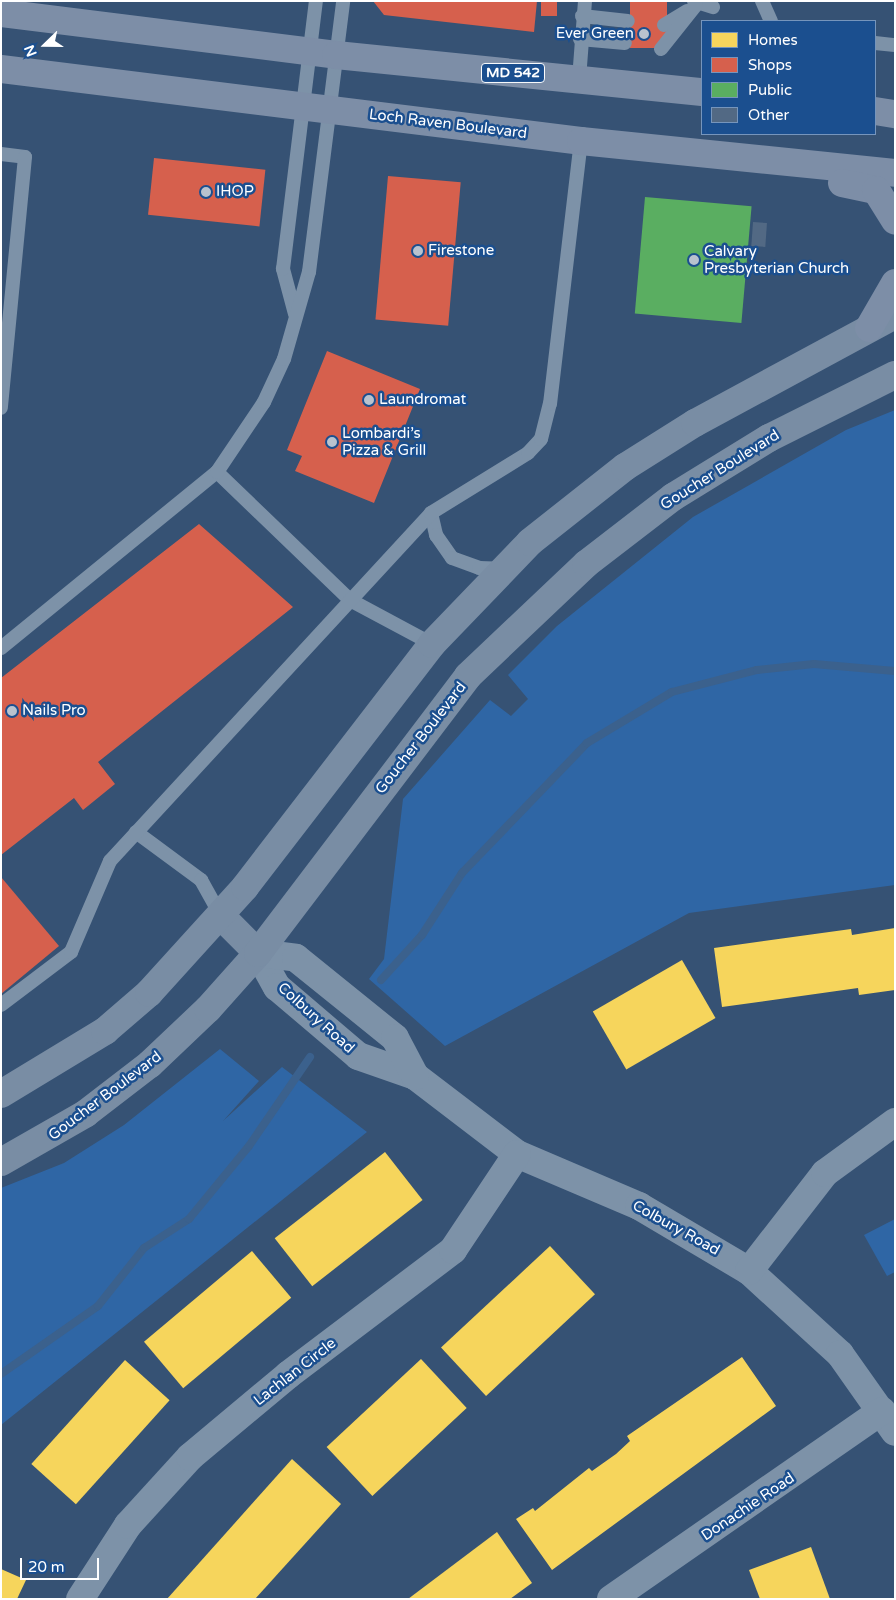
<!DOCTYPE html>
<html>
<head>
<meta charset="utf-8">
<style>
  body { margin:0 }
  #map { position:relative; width:896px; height:1600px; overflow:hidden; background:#365274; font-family:"Varela Round",sans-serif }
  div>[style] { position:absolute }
  .green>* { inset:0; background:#2f66a5 }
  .homes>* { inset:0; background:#f6d55c; transform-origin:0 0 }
  .shops>* { inset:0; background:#d6604d; transform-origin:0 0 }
  .public>* { inset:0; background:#5aae61; transform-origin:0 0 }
  .stream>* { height:8px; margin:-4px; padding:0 4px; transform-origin:4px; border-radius:4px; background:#3b618d }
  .building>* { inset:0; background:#526984; transform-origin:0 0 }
  .service>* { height:14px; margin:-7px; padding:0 7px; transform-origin:7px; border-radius:7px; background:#7d92a8 }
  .minor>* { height:28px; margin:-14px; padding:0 14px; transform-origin:14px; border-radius:14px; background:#7d92a8 }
  .secondary>* { height:28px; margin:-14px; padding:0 14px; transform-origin:14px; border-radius:14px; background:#798da4 }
  .primary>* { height:28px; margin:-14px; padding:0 14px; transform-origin:14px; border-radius:14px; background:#7d8ea7 }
  .dots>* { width:14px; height:14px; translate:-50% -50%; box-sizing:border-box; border:2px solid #1b4f8f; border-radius:50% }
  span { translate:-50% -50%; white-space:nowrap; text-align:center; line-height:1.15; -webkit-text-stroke:5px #1b4f8f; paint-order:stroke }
  .shield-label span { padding:1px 4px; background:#1b4f8f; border:1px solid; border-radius:4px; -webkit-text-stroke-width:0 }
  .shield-label { font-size:14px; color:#fff; font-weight:700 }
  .poi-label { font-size:15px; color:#fff }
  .right { translate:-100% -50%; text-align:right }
  .left { translate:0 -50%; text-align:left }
  .street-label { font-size:15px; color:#fff }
  .frame { position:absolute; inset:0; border:2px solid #fff; pointer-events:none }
  .legend { position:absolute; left:701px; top:20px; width:175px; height:115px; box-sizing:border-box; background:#1b4f8f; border:1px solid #7695bc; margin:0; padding:6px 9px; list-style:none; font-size:15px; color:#fff }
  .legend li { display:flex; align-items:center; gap:10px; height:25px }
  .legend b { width:25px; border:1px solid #7695bc }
  .north { position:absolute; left:20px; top:20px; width:50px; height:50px; -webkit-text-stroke:4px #1b4f8f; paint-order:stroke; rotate:248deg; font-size:14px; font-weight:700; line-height:20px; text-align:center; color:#fff }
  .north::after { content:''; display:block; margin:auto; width:18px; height:22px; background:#fff; clip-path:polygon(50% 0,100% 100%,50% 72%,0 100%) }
  .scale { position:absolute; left:20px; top:1558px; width:79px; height:22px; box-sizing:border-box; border:2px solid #fff; border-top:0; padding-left:6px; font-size:15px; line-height:18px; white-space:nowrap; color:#fff; -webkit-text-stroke:4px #1b4f8f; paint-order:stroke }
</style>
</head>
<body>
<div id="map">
  <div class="green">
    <i style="clip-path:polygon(895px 410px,895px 885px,689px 913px,445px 1046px,369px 979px,384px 959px,403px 799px,490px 700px,511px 716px,528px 699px,508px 675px,557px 626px,693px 517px,846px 430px)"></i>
    <i style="clip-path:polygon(220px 1049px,259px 1081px,223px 1121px,282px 1067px,367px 1132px,1px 1425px,1px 1188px,64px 1163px,124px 1125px)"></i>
    <i style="clip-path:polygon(895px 1219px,895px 1272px,887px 1276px,864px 1235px)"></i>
  </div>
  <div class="homes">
    <i style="clip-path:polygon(895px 928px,895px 990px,859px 995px,858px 988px,722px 1007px,714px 948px,851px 929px,852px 935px)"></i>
    <i style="left:682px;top:960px;width:67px;height:103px;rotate:60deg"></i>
    <i style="left:385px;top:1152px;width:61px;height:140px;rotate:52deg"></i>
    <i style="left:550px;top:1246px;width:66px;height:149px;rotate:47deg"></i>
    <i style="left:252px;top:1251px;width:61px;height:141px;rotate:50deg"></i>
    <i style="clip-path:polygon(742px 1357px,776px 1406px,552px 1570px,516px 1519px,533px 1508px,535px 1511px,589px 1468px,592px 1471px,616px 1454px,630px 1441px,627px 1436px)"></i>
    <i style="left:421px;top:1359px;width:67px;height:129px;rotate:47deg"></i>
    <i style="left:125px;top:1360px;width:60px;height:140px;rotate:42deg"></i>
    <i style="clip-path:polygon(292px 1459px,341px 1504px,255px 1599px,167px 1599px)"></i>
    <i style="clip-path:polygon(497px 1532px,532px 1583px,510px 1599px,408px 1599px)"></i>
    <i style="clip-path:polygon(811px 1547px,830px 1599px,760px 1599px,749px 1570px)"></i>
    <i style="clip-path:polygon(1px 1569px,26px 1580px,17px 1599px,1px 1599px)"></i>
  </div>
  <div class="shops">
    <i style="clip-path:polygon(373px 1px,537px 1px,534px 32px,384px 15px)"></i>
    <i style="left:541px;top:1px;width:16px;height:15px"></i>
    <i style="left:630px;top:1px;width:37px;height:47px"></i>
    <i style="left:154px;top:158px;width:112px;height:57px;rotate:6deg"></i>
    <i style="left:388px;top:176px;width:73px;height:144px;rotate:5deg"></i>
    <i style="clip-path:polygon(327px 351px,420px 389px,374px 503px,295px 471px,302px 456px,287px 450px)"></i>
    <i style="clip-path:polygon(199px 524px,293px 607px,98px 762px,115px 784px,83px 810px,74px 798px,1px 855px,1px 678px)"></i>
    <i style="clip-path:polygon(1px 877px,59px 946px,1px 994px)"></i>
  </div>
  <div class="public">
    <i style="left:645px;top:197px;width:107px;height:117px;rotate:5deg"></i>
  </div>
  <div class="stream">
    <i style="left:381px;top:980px;width:61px;rotate:-47.7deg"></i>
    <i style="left:422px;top:935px;width:74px;rotate:-57.2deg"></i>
    <i style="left:462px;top:873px;width:180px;rotate:-46.1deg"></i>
    <i style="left:587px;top:743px;width:99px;rotate:-31deg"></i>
    <i style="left:672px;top:692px;width:88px;rotate:-14.5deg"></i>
    <i style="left:757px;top:670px;width:57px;rotate:-6deg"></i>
    <i style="left:814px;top:664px;width:81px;rotate:4.9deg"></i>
    <i style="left:1px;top:1374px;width:118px;rotate:-35deg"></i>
    <i style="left:98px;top:1306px;width:74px;rotate:-51.6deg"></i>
    <i style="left:144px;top:1248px;width:54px;rotate:-32.8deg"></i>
    <i style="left:189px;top:1219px;width:94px;rotate:-50.6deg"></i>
    <i style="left:249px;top:1146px;width:108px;rotate:-55.6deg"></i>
  </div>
  <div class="building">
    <i style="left:753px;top:222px;width:14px;height:24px;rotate:4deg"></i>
  </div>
  <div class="service">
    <i style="left:694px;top:1px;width:20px;rotate:18deg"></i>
    <i style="left:762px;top:1px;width:22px;rotate:66deg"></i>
    <i style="left:582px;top:16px;width:46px;rotate:6.2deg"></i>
    <i style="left:664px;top:25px;width:27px;rotate:-31deg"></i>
    <i style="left:580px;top:39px;width:45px;rotate:5.1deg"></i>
    <i style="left:875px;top:43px;width:20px;rotate:6deg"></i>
    <i style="left:661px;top:49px;width:56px;rotate:-51.5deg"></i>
    <i style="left:579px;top:79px;width:78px;rotate:-85.6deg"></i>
    <i style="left:1px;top:154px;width:24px;rotate:7deg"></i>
    <i style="left:25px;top:157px;width:252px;rotate:95.5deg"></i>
    <i style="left:295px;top:314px;width:47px;rotate:-104.9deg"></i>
    <i style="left:283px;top:269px;width:270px;rotate:-83deg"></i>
    <i style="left:217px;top:472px;width:185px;rotate:43.9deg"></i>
    <i style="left:350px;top:600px;width:93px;rotate:28.2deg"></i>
    <i style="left:431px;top:513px;width:23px;rotate:77deg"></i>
    <i style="left:436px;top:535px;width:28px;rotate:55deg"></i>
    <i style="left:452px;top:558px;width:29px;rotate:20deg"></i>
    <i style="left:479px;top:568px;width:23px;rotate:2deg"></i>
    <i style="left:1px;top:648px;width:279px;rotate:-39.2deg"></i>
    <i style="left:217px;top:472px;width:84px;rotate:-56.1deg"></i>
    <i style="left:264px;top:402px;width:47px;rotate:-65.1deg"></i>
    <i style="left:284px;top:359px;width:91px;rotate:-74deg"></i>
    <i style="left:309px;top:272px;width:273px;rotate:-82.8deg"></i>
    <i style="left:136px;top:832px;width:81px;rotate:36.4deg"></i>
    <i style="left:201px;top:880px;width:41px;rotate:60.9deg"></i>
    <i style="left:1px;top:1005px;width:88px;rotate:-37.1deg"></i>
    <i style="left:71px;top:952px;width:99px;rotate:-66.8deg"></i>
    <i style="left:110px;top:861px;width:473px;rotate:-47.3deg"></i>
    <i style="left:431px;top:513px;width:114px;rotate:-31.7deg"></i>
    <i style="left:528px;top:453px;width:19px;rotate:-47deg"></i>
    <i style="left:541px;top:439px;width:36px;rotate:-76deg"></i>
    <i style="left:550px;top:404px;width:265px;rotate:-83.3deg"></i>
  </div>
  <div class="minor">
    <i style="left:258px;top:953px;width:39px;rotate:61deg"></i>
    <i style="left:277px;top:987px;width:106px;rotate:40.4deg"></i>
    <i style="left:358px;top:1056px;width:60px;rotate:19.3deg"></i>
    <i style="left:415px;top:1076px;width:128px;rotate:37.4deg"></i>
    <i style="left:517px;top:1154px;width:133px;rotate:23.1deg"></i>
    <i style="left:639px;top:1206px;width:128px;rotate:30.6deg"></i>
    <i style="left:749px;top:1271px;width:123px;rotate:42.4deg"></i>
    <i style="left:840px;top:1354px;width:95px;rotate:54.8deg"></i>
    <i style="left:258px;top:953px;width:38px;rotate:7deg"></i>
    <i style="left:296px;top:958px;width:127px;rotate:38.9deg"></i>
    <i style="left:395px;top:1038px;width:43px;rotate:62.2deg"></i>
    <i style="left:749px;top:1271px;width:124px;rotate:-52.2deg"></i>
    <i style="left:825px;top:1173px;width:87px;rotate:-36.1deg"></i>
    <i style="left:80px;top:1599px;width:88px;rotate:-57deg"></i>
    <i style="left:128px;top:1525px;width:92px;rotate:-47.6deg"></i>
    <i style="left:190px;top:1457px;width:128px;rotate:-39.9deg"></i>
    <i style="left:288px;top:1375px;width:207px;rotate:-37.1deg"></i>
    <i style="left:453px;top:1250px;width:115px;rotate:-56.3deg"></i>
    <i style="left:611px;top:1599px;width:330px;rotate:-34.8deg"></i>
  </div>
  <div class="secondary">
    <i style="left:221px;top:916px;width:52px;rotate:45deg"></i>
    <i style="left:1px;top:1094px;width:122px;rotate:-31.2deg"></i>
    <i style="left:105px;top:1031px;width:58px;rotate:-40.8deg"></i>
    <i style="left:149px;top:993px;width:143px;rotate:-47.8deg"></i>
    <i style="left:245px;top:887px;width:307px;rotate:-52.4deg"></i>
    <i style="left:432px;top:644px;width:141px;rotate:-46.1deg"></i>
    <i style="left:530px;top:542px;width:121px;rotate:-38.3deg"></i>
    <i style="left:625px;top:467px;width:83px;rotate:-32.2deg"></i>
    <i style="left:695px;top:423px;width:227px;rotate:-28.4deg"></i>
    <i style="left:1px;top:1162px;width:97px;rotate:-29.7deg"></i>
    <i style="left:85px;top:1114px;width:82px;rotate:-37.6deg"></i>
    <i style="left:150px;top:1064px;width:80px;rotate:-43.5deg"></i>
    <i style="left:208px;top:1009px;width:75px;rotate:-48.2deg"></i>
    <i style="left:258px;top:953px;width:348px;rotate:-52.8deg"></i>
    <i style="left:468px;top:676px;width:163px;rotate:-43.5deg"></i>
    <i style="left:586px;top:564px;width:110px;rotate:-37.6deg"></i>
    <i style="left:673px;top:497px;width:113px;rotate:-31.6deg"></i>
    <i style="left:769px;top:438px;width:141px;rotate:-26.6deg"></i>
  </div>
  <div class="primary">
    <i style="left:1px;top:13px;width:338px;rotate:7.1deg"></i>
    <i style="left:336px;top:55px;width:368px;rotate:5.8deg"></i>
    <i style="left:1px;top:69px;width:584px;rotate:7.08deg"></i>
    <i style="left:581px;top:141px;width:316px;rotate:5.8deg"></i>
    <i style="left:875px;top:111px;width:20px;rotate:9deg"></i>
    <i style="left:842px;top:183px;width:35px;rotate:12deg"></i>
    <i style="left:876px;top:190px;width:36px;rotate:58deg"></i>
    <i style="left:869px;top:328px;width:52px;rotate:-60deg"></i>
  </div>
  <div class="dots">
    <i style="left:644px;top:34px;background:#b9c2ce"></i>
    <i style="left:206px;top:192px;background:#b9c2ce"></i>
    <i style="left:418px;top:251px;background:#b9c2ce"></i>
    <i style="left:694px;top:260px;background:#b9c2ce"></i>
    <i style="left:369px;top:400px;background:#b9c2ce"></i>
    <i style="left:332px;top:442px;background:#b9c2ce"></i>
    <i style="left:12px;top:711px;background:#b9c2ce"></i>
  </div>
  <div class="shield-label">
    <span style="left:513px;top:73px">MD 542</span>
  </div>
  <div class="poi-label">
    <span class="right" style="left:634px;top:34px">Ever Green</span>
    <span class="left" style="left:216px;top:192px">IHOP</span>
    <span class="left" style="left:428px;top:251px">Firestone</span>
    <span class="left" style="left:704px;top:260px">Calvary<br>Presbyterian Church</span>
    <span class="left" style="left:379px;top:400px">Laundromat</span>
    <span class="left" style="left:342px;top:442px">Lombardi’s<br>Pizza &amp; Grill</span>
    <span class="left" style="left:22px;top:711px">Nails Pro</span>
  </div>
  <div class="street-label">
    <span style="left:448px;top:124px;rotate:7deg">Loch Raven Boulevard</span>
    <span style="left:720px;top:470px;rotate:-32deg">Goucher Boulevard</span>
    <span style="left:421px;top:738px;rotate:-52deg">Goucher Boulevard</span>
    <span style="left:316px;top:1018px;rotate:42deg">Colbury Road</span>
    <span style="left:105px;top:1096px;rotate:-37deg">Goucher Boulevard</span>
    <span style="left:676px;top:1228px;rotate:29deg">Colbury Road</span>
    <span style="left:295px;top:1372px;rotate:-38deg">Lachlan Circle</span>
    <span style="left:748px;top:1507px;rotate:-34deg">Donachie Road</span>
  </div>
  <div class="frame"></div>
  <ul class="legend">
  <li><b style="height:14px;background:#f6d55c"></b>Homes</li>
  <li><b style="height:14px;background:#d6604d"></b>Shops</li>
  <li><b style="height:14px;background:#5aae61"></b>Public</li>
  <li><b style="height:14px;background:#526984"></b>Other</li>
  </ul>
  <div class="north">N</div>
  <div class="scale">20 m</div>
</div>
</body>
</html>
